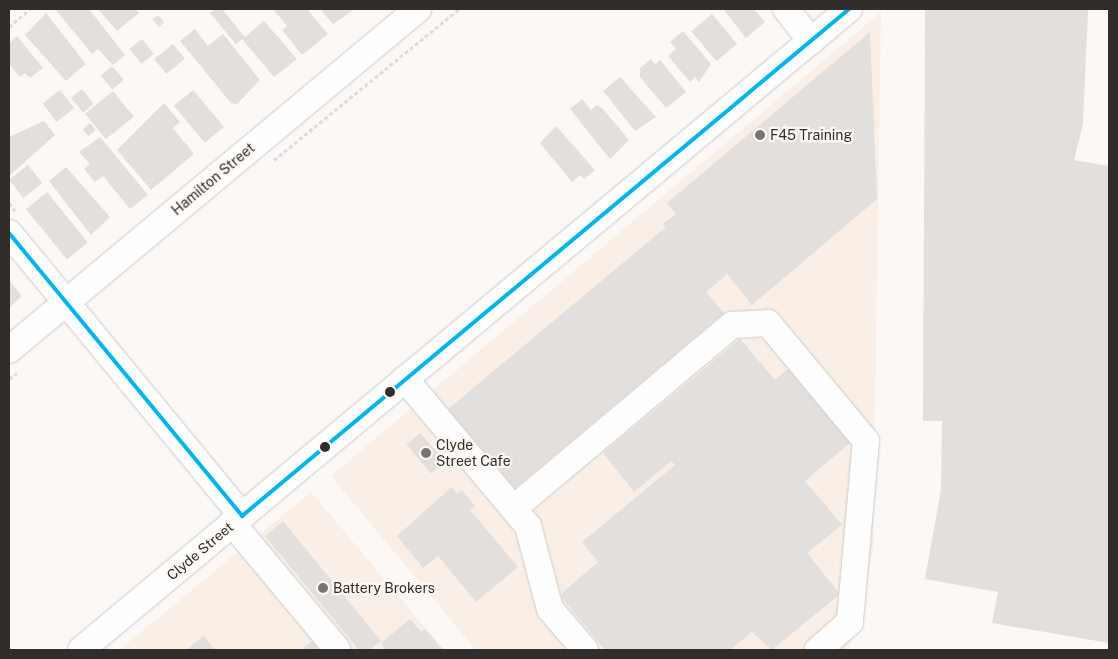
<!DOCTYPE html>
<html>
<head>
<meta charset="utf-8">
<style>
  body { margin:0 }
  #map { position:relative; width:1118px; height:659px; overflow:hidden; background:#fbf8f6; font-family:"Public Sans",sans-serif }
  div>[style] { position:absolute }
  .built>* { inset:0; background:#f9efe6 }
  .building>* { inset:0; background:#e2dfdd; transform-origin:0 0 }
  .path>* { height:3px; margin-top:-1.5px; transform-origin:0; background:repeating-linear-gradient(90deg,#dedddc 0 4px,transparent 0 6.5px) }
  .roads { filter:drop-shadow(0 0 1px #cecbc9) drop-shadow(0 0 1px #cecbc9) }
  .minor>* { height:26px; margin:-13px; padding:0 13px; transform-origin:13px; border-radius:13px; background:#fefefe }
  .bus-1>* { height:4px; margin:-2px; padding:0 2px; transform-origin:2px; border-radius:2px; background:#00b5ef }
  .dots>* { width:14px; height:14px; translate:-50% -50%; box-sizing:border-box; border:2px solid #fef8f3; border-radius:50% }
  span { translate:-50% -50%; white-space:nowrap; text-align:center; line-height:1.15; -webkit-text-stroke:4.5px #fef8f3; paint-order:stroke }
  .poi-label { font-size:14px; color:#312d2a }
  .left { translate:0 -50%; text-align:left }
  .street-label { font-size:14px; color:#312d2a }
  .frame { position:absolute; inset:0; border:10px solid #312d2a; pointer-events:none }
</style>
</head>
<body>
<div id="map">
  <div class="built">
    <i style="clip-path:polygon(881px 12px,873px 550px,849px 650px,476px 650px,331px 476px)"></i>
    <i style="clip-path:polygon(311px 492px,444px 650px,119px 650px)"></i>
  </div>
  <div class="building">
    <i style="clip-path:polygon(55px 9px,89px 9px,125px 55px,113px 65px,98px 49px,92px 54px)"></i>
    <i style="clip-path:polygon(98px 9px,135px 9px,139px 13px,117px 31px)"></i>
    <i style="clip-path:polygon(216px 9px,222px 9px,245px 37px,264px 21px,297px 59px,274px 77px,242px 39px,236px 44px,210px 13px)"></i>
    <i style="clip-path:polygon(273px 9px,307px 9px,328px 34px,302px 55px,282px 30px,287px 26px)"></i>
    <i style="clip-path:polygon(320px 9px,355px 9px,333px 24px)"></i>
    <i style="clip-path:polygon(723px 9px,754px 9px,765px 22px,746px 38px)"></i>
    <i style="clip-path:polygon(925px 9px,1088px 9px,1083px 124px,1074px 160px,1109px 166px,1109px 643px,992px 623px,998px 592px,925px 579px,941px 489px,942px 421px,923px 421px)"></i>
    <i style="clip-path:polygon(46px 13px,86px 64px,66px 81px,25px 35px)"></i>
    <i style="left:712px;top:14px;width:39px;height:27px;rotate:50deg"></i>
    <i style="clip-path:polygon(158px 15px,164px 22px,159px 27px,152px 19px)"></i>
    <i style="clip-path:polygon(195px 29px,208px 46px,223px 34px,260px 80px,237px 104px,231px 103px,180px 41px)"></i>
    <i style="clip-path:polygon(683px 31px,711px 64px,699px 82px,695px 77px,690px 82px,668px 56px,676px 49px,670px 42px)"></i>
    <i style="clip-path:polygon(870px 32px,877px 199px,752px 305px,727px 274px,706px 292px,724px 313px,515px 488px,448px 409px,666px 227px,663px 224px,676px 214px,667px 203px)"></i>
    <i style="clip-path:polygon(17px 36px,43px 68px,30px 78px,25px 73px,20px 77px,9px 64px,9px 43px)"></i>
    <i style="left:142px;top:39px;width:19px;height:16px;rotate:51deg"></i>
    <i style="left:173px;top:44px;width:19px;height:24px;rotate:51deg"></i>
    <i style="clip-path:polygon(651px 59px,655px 65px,660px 60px,686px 92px,666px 108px,640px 77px,640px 68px)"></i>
    <i style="left:112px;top:66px;width:18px;height:15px;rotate:49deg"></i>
    <i style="clip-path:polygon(620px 77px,656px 117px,635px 131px,603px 91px)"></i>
    <i style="left:82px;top:89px;width:19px;height:14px;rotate:51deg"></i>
    <i style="left:60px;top:90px;width:23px;height:22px;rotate:52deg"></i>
    <i style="left:193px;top:90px;width:48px;height:25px;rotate:50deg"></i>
    <i style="left:113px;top:91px;width:33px;height:36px;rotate:51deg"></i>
    <i style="clip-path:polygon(582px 99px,591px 110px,597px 105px,603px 109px,629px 140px,610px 159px,570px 109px)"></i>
    <i style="clip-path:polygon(164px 103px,180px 122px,173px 128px,194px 154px,151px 190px,117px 150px)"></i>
    <i style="clip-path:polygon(44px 121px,55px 135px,9px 176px,9px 137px)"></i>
    <i style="left:90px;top:123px;width:9px;height:10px;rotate:49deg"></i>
    <i style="clip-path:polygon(556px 126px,595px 170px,584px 179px,580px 175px,572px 182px,540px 143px)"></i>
    <i style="clip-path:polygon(100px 137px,148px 195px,130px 209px,103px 176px,95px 182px,84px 169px,90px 164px,79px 152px)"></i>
    <i style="left:28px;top:165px;width:23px;height:24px;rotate:52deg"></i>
    <i style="clip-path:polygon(66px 167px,110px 217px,91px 235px,49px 181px)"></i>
    <i style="left:47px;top:192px;width:65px;height:27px;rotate:51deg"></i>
    <i style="clip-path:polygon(9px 280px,22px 296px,9px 308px)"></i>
    <i style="clip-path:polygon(740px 339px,775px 380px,788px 369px,850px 443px,805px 481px,842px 525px,807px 553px,840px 594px,772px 650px,752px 632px,730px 650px,605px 650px,562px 598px,563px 592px,598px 562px,582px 542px,675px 465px,671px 461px,634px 492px,603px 453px)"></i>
    <i style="left:420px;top:433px;width:38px;height:18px;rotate:49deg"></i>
    <i style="clip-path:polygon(452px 487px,457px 494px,462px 490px,475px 506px,470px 510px,518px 567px,476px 602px,438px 556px,423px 568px,397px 536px)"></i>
    <i style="clip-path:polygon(283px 521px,381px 641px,369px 650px,359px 650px,265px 536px)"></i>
    <i style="clip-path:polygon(410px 619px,421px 632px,425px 629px,443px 650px,386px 650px,381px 643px)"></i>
    <i style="clip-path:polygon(204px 636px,215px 650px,186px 650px)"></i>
    <i style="clip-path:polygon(312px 641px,319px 650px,301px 650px)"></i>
  </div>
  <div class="path">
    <i style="left:9px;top:27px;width:28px;rotate:-41deg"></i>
    <i style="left:274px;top:160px;width:239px;rotate:-39.2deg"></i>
    <i style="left:9px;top:203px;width:10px;rotate:53deg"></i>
    <i style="left:9px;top:379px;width:10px;rotate:-37deg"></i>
  </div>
  <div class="roads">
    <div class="minor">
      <i style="left:786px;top:9px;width:41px;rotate:52deg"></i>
      <i style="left:9px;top:233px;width:367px;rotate:50.5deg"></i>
      <i style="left:9px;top:350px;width:533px;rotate:-39.82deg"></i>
      <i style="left:405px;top:379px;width:192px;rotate:50.1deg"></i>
      <i style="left:528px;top:526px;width:86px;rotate:75.2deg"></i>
      <i style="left:550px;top:609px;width:54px;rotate:49.5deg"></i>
      <i style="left:514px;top:508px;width:285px;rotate:-40deg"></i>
      <i style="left:732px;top:325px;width:36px;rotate:-3deg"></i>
      <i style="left:768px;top:323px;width:153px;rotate:50.3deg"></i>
      <i style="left:866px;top:441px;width:182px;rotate:95.1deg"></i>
      <i style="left:850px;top:622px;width:43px;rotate:138.8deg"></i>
      <i style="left:232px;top:523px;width:165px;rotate:50.2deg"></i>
      <i style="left:81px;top:650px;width:1000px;rotate:-39.85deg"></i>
    </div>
  </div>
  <div class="bus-1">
    <i style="left:9px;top:233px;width:367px;rotate:50.5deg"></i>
    <i style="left:242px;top:516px;width:791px;rotate:-39.87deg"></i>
  </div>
  <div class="dots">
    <i style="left:760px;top:135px;background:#787471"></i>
    <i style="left:390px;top:392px;background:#312d2a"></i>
    <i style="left:325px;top:447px;background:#312d2a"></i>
    <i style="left:426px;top:453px;background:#787471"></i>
    <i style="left:323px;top:588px;background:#787471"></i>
  </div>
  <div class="poi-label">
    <span class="left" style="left:770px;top:135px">F45 Training</span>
    <span class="left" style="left:436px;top:453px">Clyde<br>Street Cafe</span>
    <span class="left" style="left:333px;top:588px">Battery Brokers</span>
  </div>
  <div class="street-label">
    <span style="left:213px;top:179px;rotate:-40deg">Hamilton Street</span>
    <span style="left:200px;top:551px;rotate:-40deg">Clyde Street</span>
  </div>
  <div class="frame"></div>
</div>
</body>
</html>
